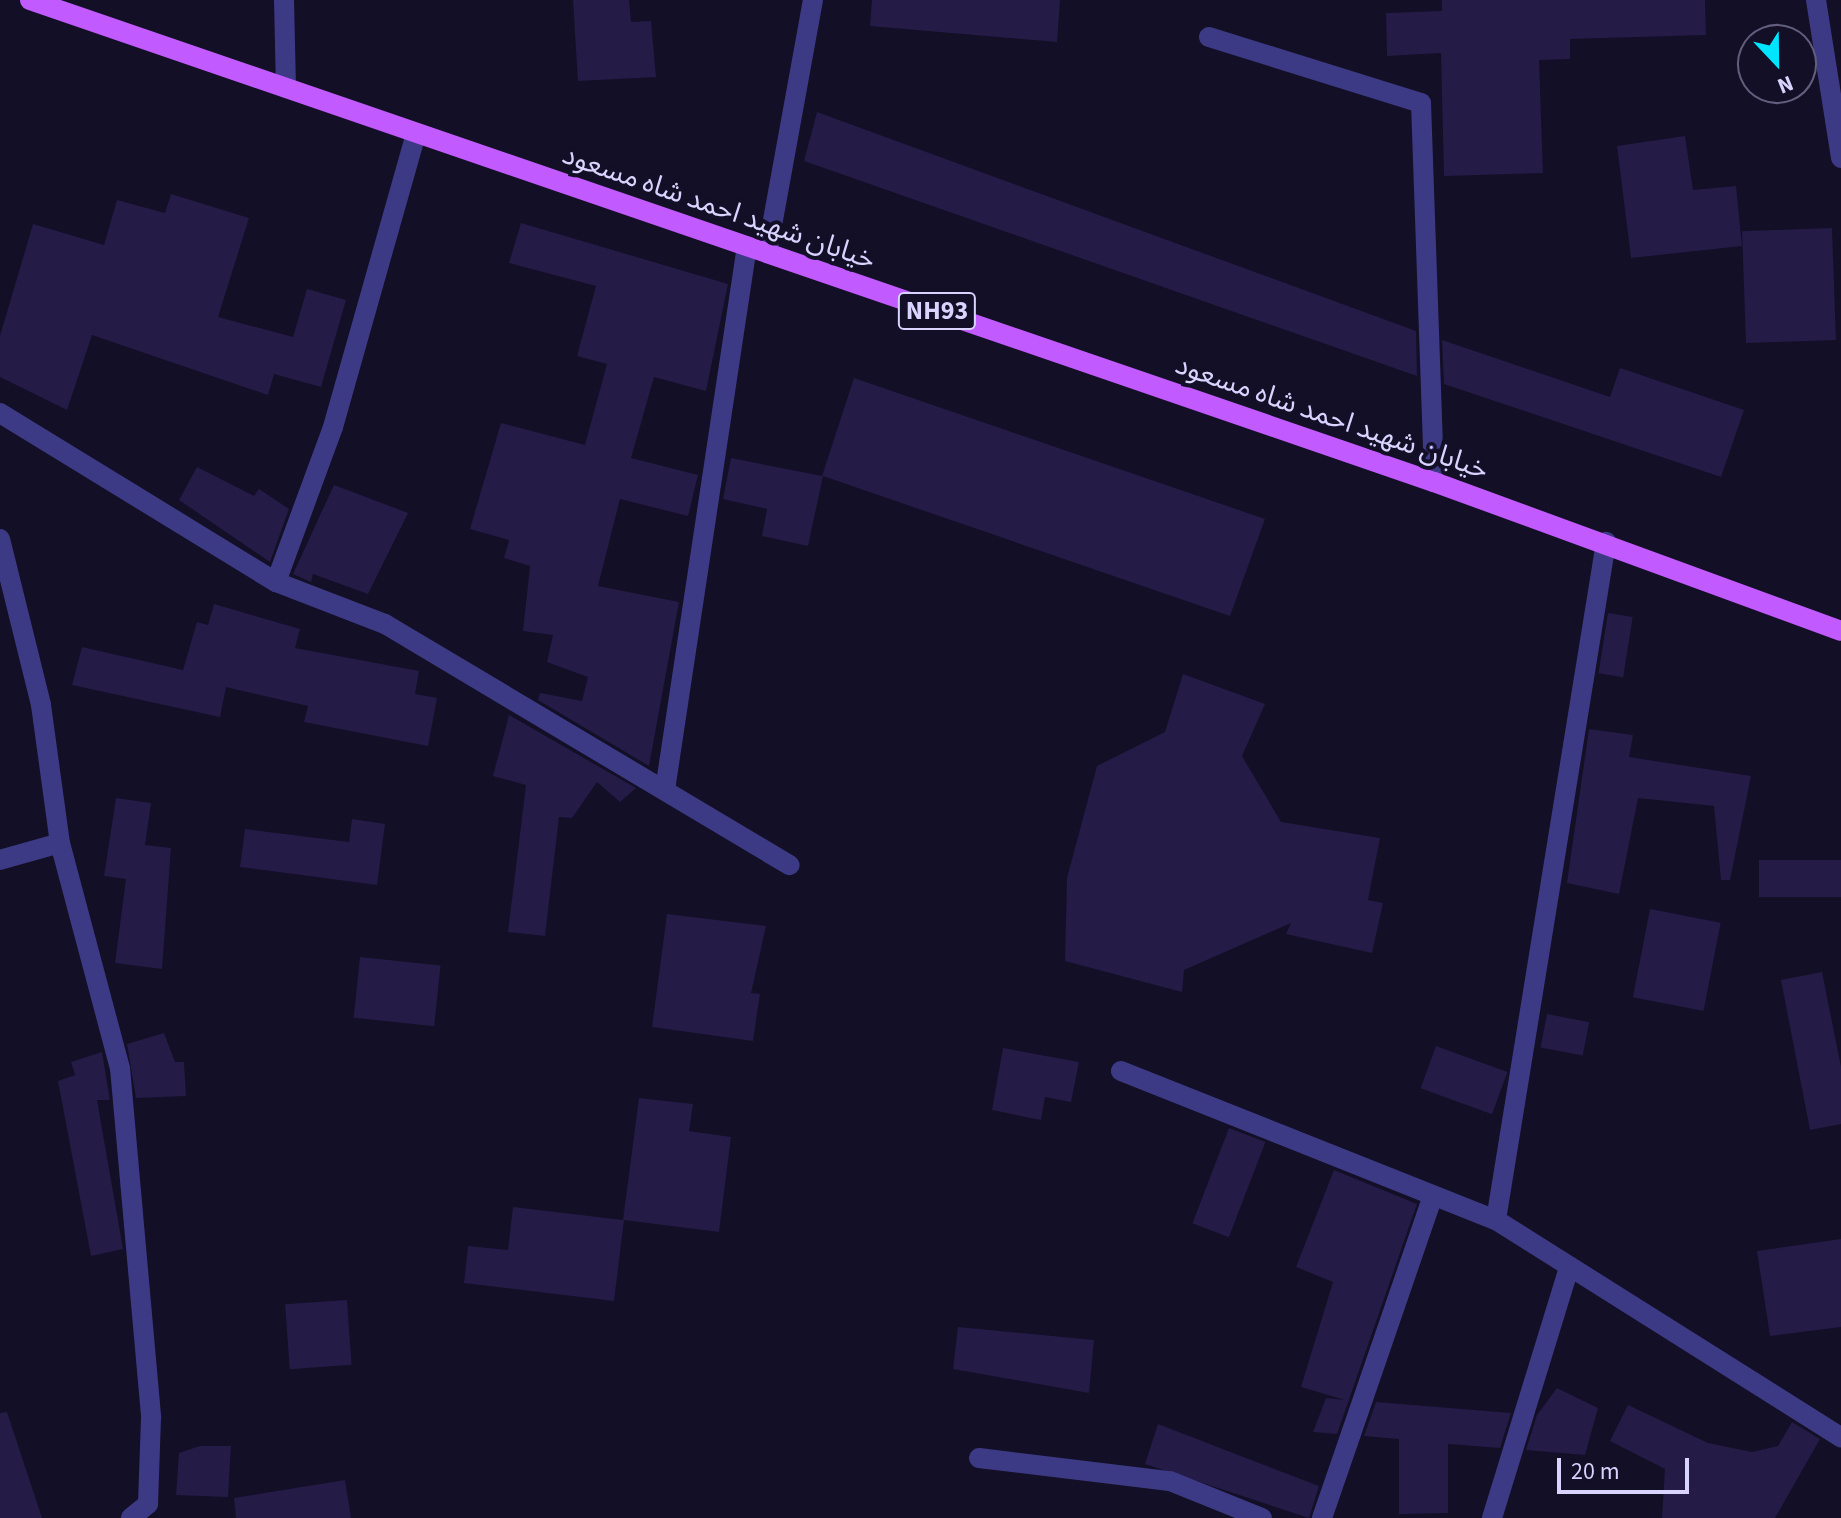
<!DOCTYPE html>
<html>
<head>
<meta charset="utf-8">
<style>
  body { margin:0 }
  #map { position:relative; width:1841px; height:1518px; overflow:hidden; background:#130f26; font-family:"Source Sans 3","Noto Sans Arabic",sans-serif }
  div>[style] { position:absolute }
  .building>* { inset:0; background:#241b47; transform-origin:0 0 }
  .minor>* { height:20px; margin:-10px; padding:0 10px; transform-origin:10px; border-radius:10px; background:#3d3a85 }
  .primary>* { height:20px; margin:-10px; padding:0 10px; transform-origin:10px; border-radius:10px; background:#c25bff }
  span { translate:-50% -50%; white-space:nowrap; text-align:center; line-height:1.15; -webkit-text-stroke:8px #130f26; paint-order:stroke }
  .shield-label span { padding:2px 6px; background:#130f26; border:2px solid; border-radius:6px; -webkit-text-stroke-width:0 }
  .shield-label { font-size:26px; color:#d9d4ff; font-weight:700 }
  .street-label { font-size:28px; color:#d9d4ff }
  .north { position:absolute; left:1737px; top:24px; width:80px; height:80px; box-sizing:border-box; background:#130f26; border:2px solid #625e7d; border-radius:50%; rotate:158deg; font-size:22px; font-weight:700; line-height:32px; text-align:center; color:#d9d4ff }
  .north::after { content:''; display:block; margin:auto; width:28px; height:36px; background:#00e5ff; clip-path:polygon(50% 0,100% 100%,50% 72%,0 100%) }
  .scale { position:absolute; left:1557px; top:1458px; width:132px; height:36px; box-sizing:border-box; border:4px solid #d9d4ff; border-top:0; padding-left:10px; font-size:24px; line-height:28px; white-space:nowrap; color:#d9d4ff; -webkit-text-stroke:6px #130f26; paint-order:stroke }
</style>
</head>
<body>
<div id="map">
  <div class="building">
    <i style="clip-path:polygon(573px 0,629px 0,631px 22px,651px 21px,656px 77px,578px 81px)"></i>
    <i style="clip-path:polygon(872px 0,1060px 0,1057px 42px,870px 26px)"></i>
    <i style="clip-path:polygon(1442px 0,1705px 0,1706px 35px,1570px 39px,1570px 59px,1539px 60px,1543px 173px,1444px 176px,1441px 53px,1387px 56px,1386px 13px,1442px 11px)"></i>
    <i style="clip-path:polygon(817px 112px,1416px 331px,1417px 376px,804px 161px)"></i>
    <i style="clip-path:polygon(1685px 136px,1693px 190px,1736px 186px,1742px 246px,1631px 258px,1617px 146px)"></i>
    <i style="clip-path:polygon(171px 194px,249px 218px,218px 317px,293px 337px,307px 289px,346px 300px,321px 387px,274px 374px,268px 395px,92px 335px,67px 410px,0 377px,0 336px,33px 224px,104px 245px,117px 200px,165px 213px)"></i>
    <i style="clip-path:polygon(521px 223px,728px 284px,706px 391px,654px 377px,631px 458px,698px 475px,688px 516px,620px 499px,598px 586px,679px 602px,649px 766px,538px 700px,540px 693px,582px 701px,588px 677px,547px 662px,553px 635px,523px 631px,530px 566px,504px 558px,509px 540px,470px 529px,501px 423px,585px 445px,607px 364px,577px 356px,596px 286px,509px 263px)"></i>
    <i style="left:1832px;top:228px;width:112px;height:90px;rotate:88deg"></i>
    <i style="clip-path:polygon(1442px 340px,1610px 397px,1620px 368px,1744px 410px,1721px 477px,1444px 384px)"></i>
    <i style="clip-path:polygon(854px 378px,1265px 519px,1230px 616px,823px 476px,808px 546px,762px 536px,767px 509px,723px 499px,731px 458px,822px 476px)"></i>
    <i style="clip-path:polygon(197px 467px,254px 496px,259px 489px,289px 509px,270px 562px,179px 500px)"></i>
    <i style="clip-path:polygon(334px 485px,408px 513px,368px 594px,313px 574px,311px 582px,293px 574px)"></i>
    <i style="clip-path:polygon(214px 604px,300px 629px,295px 648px,419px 671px,415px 694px,437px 698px,428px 746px,304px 722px,308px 706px,226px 687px,220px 717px,72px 685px,82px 647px,183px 670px,197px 622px,208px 625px)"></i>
    <i style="left:1608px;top:613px;width:25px;height:61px;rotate:9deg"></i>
    <i style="clip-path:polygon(1183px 674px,1265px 704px,1242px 756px,1281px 822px,1380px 838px,1368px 900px,1383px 903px,1372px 953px,1286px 934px,1291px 923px,1184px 970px,1182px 992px,1065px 961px,1067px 878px,1097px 766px,1165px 732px)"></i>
    <i style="clip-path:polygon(509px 715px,636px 788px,620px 802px,597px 782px,572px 818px,559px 817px,545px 936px,508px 932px,526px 785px,493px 776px)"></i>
    <i style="clip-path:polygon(1589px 729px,1633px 735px,1629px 757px,1751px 776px,1730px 880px,1721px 880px,1714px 806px,1638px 798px,1619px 894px,1567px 883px)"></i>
    <i style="clip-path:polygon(116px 798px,151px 803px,145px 845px,171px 848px,162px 969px,115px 963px,126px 879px,104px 876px)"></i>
    <i style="clip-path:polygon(352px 819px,385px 824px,377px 885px,240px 867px,245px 829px,349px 842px)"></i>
    <i style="left:1841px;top:860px;width:37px;height:82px;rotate:90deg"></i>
    <i style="left:1650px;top:909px;width:72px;height:90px;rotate:11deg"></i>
    <i style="clip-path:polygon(667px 914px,766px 926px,751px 993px,760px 994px,753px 1041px,652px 1027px)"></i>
    <i style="left:360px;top:957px;width:81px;height:61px;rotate:6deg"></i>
    <i style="clip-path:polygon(1822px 972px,1841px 1067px,1841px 1124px,1810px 1130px,1781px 980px)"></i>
    <i style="left:1547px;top:1014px;width:43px;height:34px;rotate:11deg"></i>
    <i style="clip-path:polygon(164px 1033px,175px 1062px,184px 1062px,186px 1096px,136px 1098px,127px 1044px)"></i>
    <i style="left:1436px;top:1046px;width:76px;height:45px;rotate:20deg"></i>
    <i style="clip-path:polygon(1003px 1048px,1079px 1062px,1071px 1102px,1045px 1097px,1041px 1120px,992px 1110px)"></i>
    <i style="clip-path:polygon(102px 1052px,110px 1100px,97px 1100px,123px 1249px,91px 1256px,58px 1081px,75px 1075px,71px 1062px)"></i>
    <i style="clip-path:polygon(639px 1098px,693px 1104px,689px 1131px,731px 1137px,719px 1232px,624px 1220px,614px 1301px,464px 1283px,468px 1246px,508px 1250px,513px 1207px,623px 1220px)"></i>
    <i style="left:1229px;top:1128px;width:39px;height:102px;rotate:21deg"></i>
    <i style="clip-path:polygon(1334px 1170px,1417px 1204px,1337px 1434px,1313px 1432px,1326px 1398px,1345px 1400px,1301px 1387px,1333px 1282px,1296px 1267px)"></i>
    <i style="clip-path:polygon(1841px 1239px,1841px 1327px,1770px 1336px,1757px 1251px)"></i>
    <i style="left:347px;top:1300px;width:65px;height:62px;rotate:86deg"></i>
    <i style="clip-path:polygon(958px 1327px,1094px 1340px,1089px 1393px,953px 1369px)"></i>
    <i style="clip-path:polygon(1557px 1388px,1598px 1408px,1585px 1455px,1526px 1450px,1537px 1415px)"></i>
    <i style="clip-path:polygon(1376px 1402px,1511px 1413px,1500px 1448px,1448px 1444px,1448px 1513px,1399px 1514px,1399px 1439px,1364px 1436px)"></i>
    <i style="clip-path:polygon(1628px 1405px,1708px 1443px,1752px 1452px,1778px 1446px,1792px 1422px,1820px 1439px,1775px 1518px,1662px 1518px,1665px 1469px,1610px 1441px)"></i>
    <i style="clip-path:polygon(7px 1412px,42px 1518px,0 1518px,0 1413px)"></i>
    <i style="clip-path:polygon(1158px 1424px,1319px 1486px,1309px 1518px,1145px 1464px)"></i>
    <i style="clip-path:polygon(200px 1446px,231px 1446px,228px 1497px,176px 1495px,179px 1453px)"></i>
    <i style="clip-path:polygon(345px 1480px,351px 1518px,236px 1518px,234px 1498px)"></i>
  </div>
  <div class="minor">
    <i style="left:284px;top:0;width:88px;rotate:88.7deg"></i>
    <i style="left:1816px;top:0;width:160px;rotate:81deg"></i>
    <i style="left:1209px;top:37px;width:222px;rotate:17.3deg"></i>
    <i style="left:1421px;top:103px;width:379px;rotate:88deg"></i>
    <i style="left:767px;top:253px;width:257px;rotate:-79.7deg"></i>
    <i style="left:0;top:413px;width:324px;rotate:31.5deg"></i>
    <i style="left:276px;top:582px;width:117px;rotate:21.1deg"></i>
    <i style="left:385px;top:624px;width:471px;rotate:30.8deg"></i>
    <i style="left:0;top:539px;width:171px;rotate:76.1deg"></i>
    <i style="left:41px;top:705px;width:139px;rotate:82.2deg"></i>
    <i style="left:60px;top:843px;width:233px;rotate:75.1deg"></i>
    <i style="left:120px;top:1068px;width:351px;rotate:84.9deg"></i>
    <i style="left:151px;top:1418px;width:86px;rotate:92deg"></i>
    <i style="left:148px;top:1504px;width:22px;rotate:141deg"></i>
    <i style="left:276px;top:582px;width:165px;rotate:-69.8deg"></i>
    <i style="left:333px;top:427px;width:305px;rotate:-74.2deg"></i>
    <i style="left:665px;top:790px;width:550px;rotate:-81.43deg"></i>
    <i style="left:0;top:860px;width:62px;rotate:-15.8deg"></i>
    <i style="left:1121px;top:1071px;width:404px;rotate:21.7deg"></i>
    <i style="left:1496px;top:1220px;width:408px;rotate:32.2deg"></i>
    <i style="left:1496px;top:1220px;width:687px;rotate:-80.78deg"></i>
    <i style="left:979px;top:1458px;width:192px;rotate:6.9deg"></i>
    <i style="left:1170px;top:1481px;width:99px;rotate:21.9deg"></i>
    <i style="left:1322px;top:1518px;width:341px;rotate:-71deg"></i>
    <i style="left:1492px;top:1518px;width:263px;rotate:-72.9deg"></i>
  </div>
  <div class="primary">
    <i style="left:30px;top:0;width:1484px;rotate:18.95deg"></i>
    <i style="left:1434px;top:482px;width:433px;rotate:20.1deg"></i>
  </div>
  <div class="shield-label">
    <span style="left:937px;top:311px">NH93</span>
  </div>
  <div class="street-label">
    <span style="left:719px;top:207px;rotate:19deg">خیابان شهید احمد شاه مسعود</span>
    <span style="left:1332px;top:417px;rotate:19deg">خیابان شهید احمد شاه مسعود</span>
  </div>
  <div class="north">N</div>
  <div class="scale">20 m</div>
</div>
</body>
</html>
